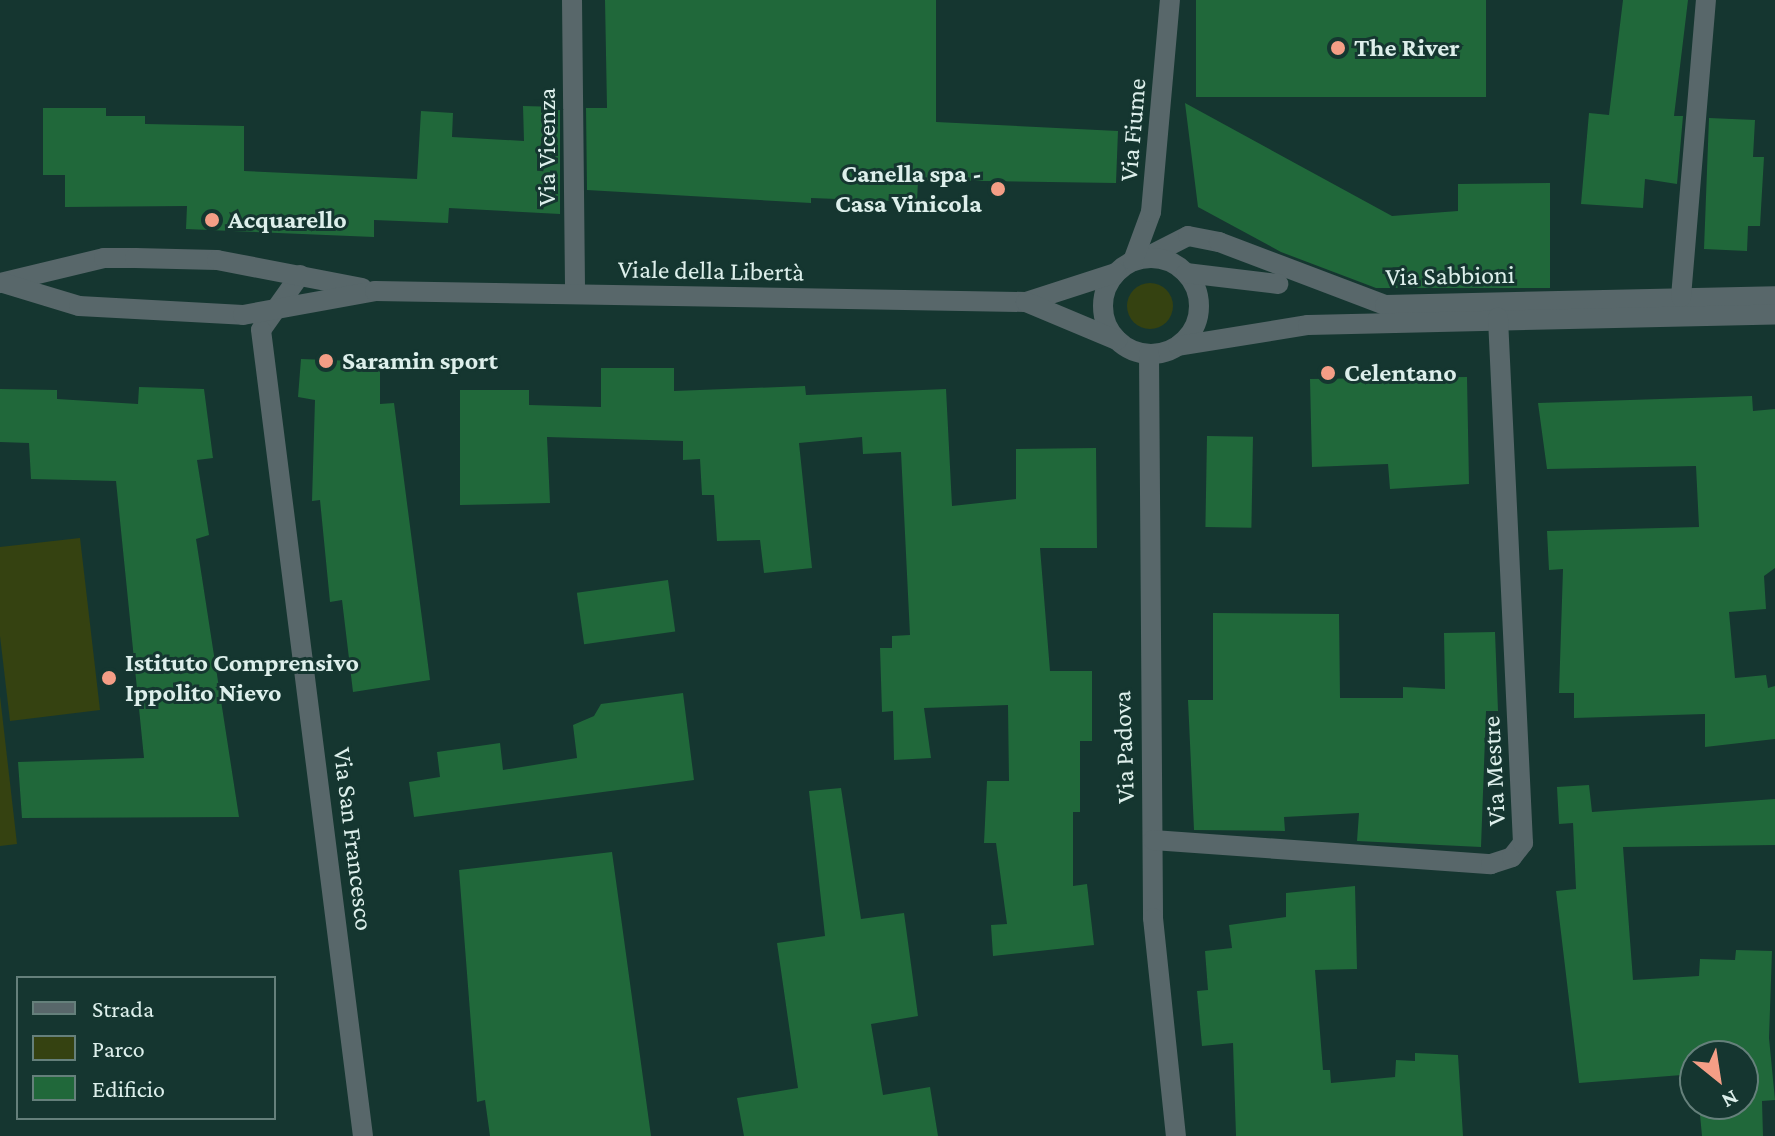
<!DOCTYPE html>
<html>
<head>
<meta charset="utf-8">
<style>
  body { margin:0 }
  #map { position:relative; width:1775px; height:1136px; overflow:hidden; background:#153630; font-family:"Crimson Pro",serif }
  div>[style] { position:absolute }
  .green>* { inset:0; background:#354211 }
  .round { border-radius:50% }
  .building>* { inset:0; background:#20683a; transform-origin:0 0 }
  .minor>* { height:20px; margin:-10px; padding:0 10px; transform-origin:10px; border-radius:10px; background:#58676a }
  .minor>.ring { margin:-10px; padding:0; box-sizing:content-box; background:none; border:20px solid #58676a; border-radius:50% }
  .dots>* { width:22px; height:22px; translate:-50% -50%; box-sizing:border-box; border:4px solid #153630; border-radius:50% }
  span { translate:-50% -50%; white-space:nowrap; text-align:center; line-height:1.15; -webkit-text-stroke:6px #153630; paint-order:stroke }
  .poi-label { font-size:26px; color:#ddefeb; font-weight:700 }
  .left { translate:0 -50%; text-align:left }
  .right { translate:-100% -50%; text-align:right }
  .street-label { font-size:26px; color:#ddefeb }
  .legend { position:absolute; left:16px; top:976px; width:260px; height:144px; box-sizing:border-box; background:#153630; border:2px solid #65807b; margin:0; padding:10px 14px; list-style:none; font-size:24px; color:#ddefeb }
  .legend li { display:flex; align-items:center; gap:16px; height:40px }
  .legend b { width:40px; border:2px solid #65807b }
  .north { position:absolute; left:1679px; top:1040px; width:80px; height:80px; box-sizing:border-box; background:#153630; border:2px solid #65807b; border-radius:50%; rotate:150deg; font-size:22px; font-weight:700; line-height:32px; text-align:center; color:#ddefeb }
  .north::after { content:''; display:block; margin:auto; width:28px; height:36px; background:#f49e86; clip-path:polygon(50% 0,100% 100%,50% 72%,0 100%) }
</style>
</head>
<body>
<div id="map">
  <div class="green">
    <i class="round" style="left:1127px;top:283px;width:46px;height:46px"></i>
    <i style="clip-path:polygon(80px 538px,100px 710px,10px 721px,0 636px,0 547px)"></i>
    <i style="clip-path:polygon(0 696px,17px 844px,0 846px)"></i>
  </div>
  <div class="building">
    <i style="clip-path:polygon(605px 0,936px 0,936px 122px,1118px 131px,1116px 183px,918px 180px,917px 202px,811px 198px,811px 203px,587px 190px,586px 108px,607px 108px)"></i>
    <i style="left:1196px;top:0;width:290px;height:97px"></i>
    <i style="clip-path:polygon(1623px 0,1688px 0,1674px 116px,1683px 116px,1677px 184px,1645px 179px,1643px 208px,1581px 204px,1589px 113px,1609px 115px)"></i>
    <i style="clip-path:polygon(1185px 103px,1392px 216px,1458px 211px,1458px 184px,1550px 183px,1550px 288px,1376px 288px,1281px 252px,1198px 207px)"></i>
    <i style="clip-path:polygon(523px 106px,560px 107px,560px 214px,449px 208px,448px 223px,374px 220px,374px 237px,186px 229px,187px 206px,65px 207px,65px 175px,43px 175px,43px 108px,106px 108px,106px 116px,145px 116px,145px 124px,244px 126px,244px 171px,417px 179px,421px 111px,453px 113px,452px 137px,524px 141px)"></i>
    <i style="clip-path:polygon(1709px 118px,1755px 120px,1753px 157px,1764px 157px,1760px 226px,1748px 226px,1747px 251px,1704px 249px)"></i>
    <i style="clip-path:polygon(301px 359px,380px 362px,380px 404px,394px 403px,430px 680px,353px 692px,342px 600px,330px 602px,320px 500px,312px 501px,315px 400px,298px 397px)"></i>
    <i style="clip-path:polygon(601px 368px,674px 368px,674px 391px,805px 386px,806px 395px,946px 389px,952px 506px,1016px 499px,1016px 449px,1096px 448px,1097px 548px,1040px 548px,1050px 671px,1092px 671px,1092px 741px,1080px 741px,1080px 812px,1073px 812px,1073px 886px,1087px 884px,1094px 945px,993px 956px,991px 925px,1007px 924px,996px 843px,984px 843px,987px 781px,1009px 781px,1008px 705px,924px 708px,931px 758px,894px 760px,893px 711px,882px 712px,880px 648px,892px 648px,892px 636px,910px 635px,901px 452px,863px 454px,862px 437px,799px 443px,812px 568px,764px 573px,760px 540px,717px 541px,714px 495px,702px 495px,700px 459px,683px 460px,683px 441px,547px 437px,550px 503px,460px 505px,460px 390px,529px 390px,529px 405px,601px 407px)"></i>
    <i style="clip-path:polygon(1467px 377px,1469px 484px,1390px 489px,1388px 464px,1312px 467px,1310px 379px)"></i>
    <i style="clip-path:polygon(139px 387px,204px 389px,213px 458px,197px 460px,209px 535px,196px 539px,239px 817px,22px 818px,18px 762px,144px 758px,116px 481px,31px 479px,29px 443px,0 442px,0 389px,57px 390px,57px 399px,138px 404px)"></i>
    <i style="clip-path:polygon(1752px 396px,1753px 411px,1775px 409px,1775px 568px,1764px 576px,1766px 609px,1729px 612px,1735px 678px,1766px 675px,1768px 688px,1775px 686px,1775px 739px,1705px 747px,1705px 714px,1574px 718px,1574px 693px,1559px 693px,1563px 569px,1549px 570px,1547px 531px,1699px 527px,1696px 466px,1547px 469px,1538px 403px)"></i>
    <i style="left:1207px;top:436px;width:46px;height:91px;rotate:1deg"></i>
    <i style="left:668px;top:580px;width:52px;height:92px;rotate:82deg"></i>
    <i style="clip-path:polygon(1213px 613px,1339px 614px,1340px 698px,1403px 698px,1403px 687px,1445px 689px,1444px 633px,1495px 632px,1498px 711px,1486px 711px,1481px 847px,1357px 841px,1359px 813px,1284px 817px,1285px 831px,1194px 830px,1188px 700px,1213px 700px)"></i>
    <i style="clip-path:polygon(683px 693px,694px 780px,414px 817px,409px 782px,440px 777px,437px 752px,500px 743px,503px 770px,577px 758px,573px 725px,594px 716px,601px 704px)"></i>
    <i style="clip-path:polygon(1589px 785px,1592px 812px,1775px 799px,1775px 845px,1623px 847px,1633px 980px,1699px 976px,1700px 959px,1735px 960px,1736px 950px,1772px 951px,1769px 1038px,1775px 1100px,1762px 1101px,1763px 1136px,1702px 1136px,1699px 1104px,1743px 1104px,1743px 1056px,1695px 1056px,1695px 1074px,1579px 1083px,1556px 891px,1576px 889px,1573px 823px,1559px 824px,1557px 787px)"></i>
    <i style="clip-path:polygon(841px 788px,861px 919px,904px 913px,918px 1016px,871px 1024px,883px 1095px,930px 1087px,938px 1136px,744px 1136px,737px 1098px,798px 1088px,777px 943px,825px 936px,809px 791px)"></i>
    <i style="clip-path:polygon(612px 852px,651px 1136px,490px 1136px,485px 1100px,477px 1102px,459px 870px)"></i>
    <i style="clip-path:polygon(1355px 886px,1357px 969px,1315px 970px,1323px 1070px,1330px 1070px,1331px 1083px,1395px 1077px,1396px 1060px,1415px 1061px,1415px 1053px,1458px 1055px,1463px 1136px,1236px 1136px,1233px 1043px,1202px 1046px,1197px 991px,1208px 990px,1205px 951px,1232px 948px,1229px 925px,1286px 917px,1286px 893px)"></i>
  </div>
  <div class="minor">
    <i style="left:572px;top:0;width:294px;rotate:89.4deg"></i>
    <i style="left:1145px;top:258px;width:48px;rotate:-27.1deg"></i>
    <i style="left:1188px;top:236px;width:32px;rotate:11deg"></i>
    <i style="left:1219px;top:242px;width:178px;rotate:20.8deg"></i>
    <i style="left:1385px;top:305px;width:390px;rotate:-1.3deg"></i>
    <i class="ring" style="left:1103px;top:258px;width:76px;height:76px"></i>
    <i style="left:1133px;top:261px;width:52px;rotate:-69.8deg"></i>
    <i style="left:1151px;top:212px;width:213px;rotate:-84.9deg"></i>
    <i style="left:1186px;top:273px;width:93px;rotate:6.8deg"></i>
    <i style="left:300px;top:275px;width:67px;rotate:125.3deg"></i>
    <i style="left:261px;top:330px;width:812px;rotate:82.79deg"></i>
    <i style="left:0;top:283px;width:107px;rotate:-13.5deg"></i>
    <i style="left:104px;top:258px;width:31px"></i>
    <i style="left:135px;top:258px;width:82px;rotate:1.4deg"></i>
    <i style="left:217px;top:260px;width:148px;rotate:10.9deg"></i>
    <i style="left:3px;top:283px;width:79px;rotate:16.8deg"></i>
    <i style="left:79px;top:306px;width:164px;rotate:3.1deg"></i>
    <i style="left:243px;top:315px;width:134px;rotate:-10.3deg"></i>
    <i style="left:375px;top:291px;width:651px;rotate:0.97deg"></i>
    <i style="left:1026px;top:302px;width:95px;rotate:-17.9deg"></i>
    <i style="left:1681px;top:297px;width:298px;rotate:-85.2deg"></i>
    <i style="left:1026px;top:302px;width:99px;rotate:22.7deg"></i>
    <i style="left:1178px;top:346px;width:132px;rotate:-9.2deg"></i>
    <i style="left:1308px;top:325px;width:467px;rotate:-1.3deg"></i>
    <i style="left:1149px;top:354px;width:564px;rotate:89.59deg"></i>
    <i style="left:1153px;top:918px;width:219px;rotate:84deg"></i>
    <i style="left:1153px;top:840px;width:339px;rotate:4.1deg"></i>
    <i style="left:1491px;top:864px;width:22px;rotate:-18deg"></i>
    <i style="left:1512px;top:857px;width:18px;rotate:-52deg"></i>
    <i style="left:1523px;top:843px;width:526px;rotate:-92.73deg"></i>
  </div>
  <div class="dots">
    <i style="left:1338px;top:48px;background:#f49e86"></i>
    <i style="left:998px;top:189px;background:#f49e86"></i>
    <i style="left:212px;top:220px;background:#f49e86"></i>
    <i style="left:326px;top:361px;background:#f49e86"></i>
    <i style="left:1328px;top:373px;background:#f49e86"></i>
    <i style="left:109px;top:678px;background:#f49e86"></i>
  </div>
  <div class="poi-label">
    <span class="left" style="left:1354px;top:48px">The River</span>
    <span class="right" style="left:982px;top:189px">Canella spa -<br>Casa Vinicola</span>
    <span class="left" style="left:228px;top:220px">Acquarello</span>
    <span class="left" style="left:342px;top:361px">Saramin sport</span>
    <span class="left" style="left:1344px;top:373px">Celentano</span>
    <span class="left" style="left:125px;top:678px">Istituto Comprensivo<br>Ippolito Nievo</span>
  </div>
  <div class="street-label">
    <span style="left:1133px;top:130px;rotate:-85deg">Via Fiume</span>
    <span style="left:547px;top:147px;rotate:-90deg">Via Vicenza</span>
    <span style="left:711px;top:271px;rotate:1deg">Viale della Libertà</span>
    <span style="left:1450px;top:276px;rotate:-1deg">Via Sabbioni</span>
    <span style="left:1124px;top:747px;rotate:-92deg">Via Padova</span>
    <span style="left:1494px;top:771px;rotate:-93deg">Via Mestre</span>
    <span style="left:353px;top:839px;rotate:83deg">Via San Francesco</span>
  </div>
  <ul class="legend">
  <li><b style="height:10px;background:#58676a"></b>Strada</li>
  <li><b style="height:22px;background:#354211"></b>Parco</li>
  <li><b style="height:22px;background:#20683a"></b>Edificio</li>
  </ul>
  <div class="north">N</div>
</div>
</body>
</html>
